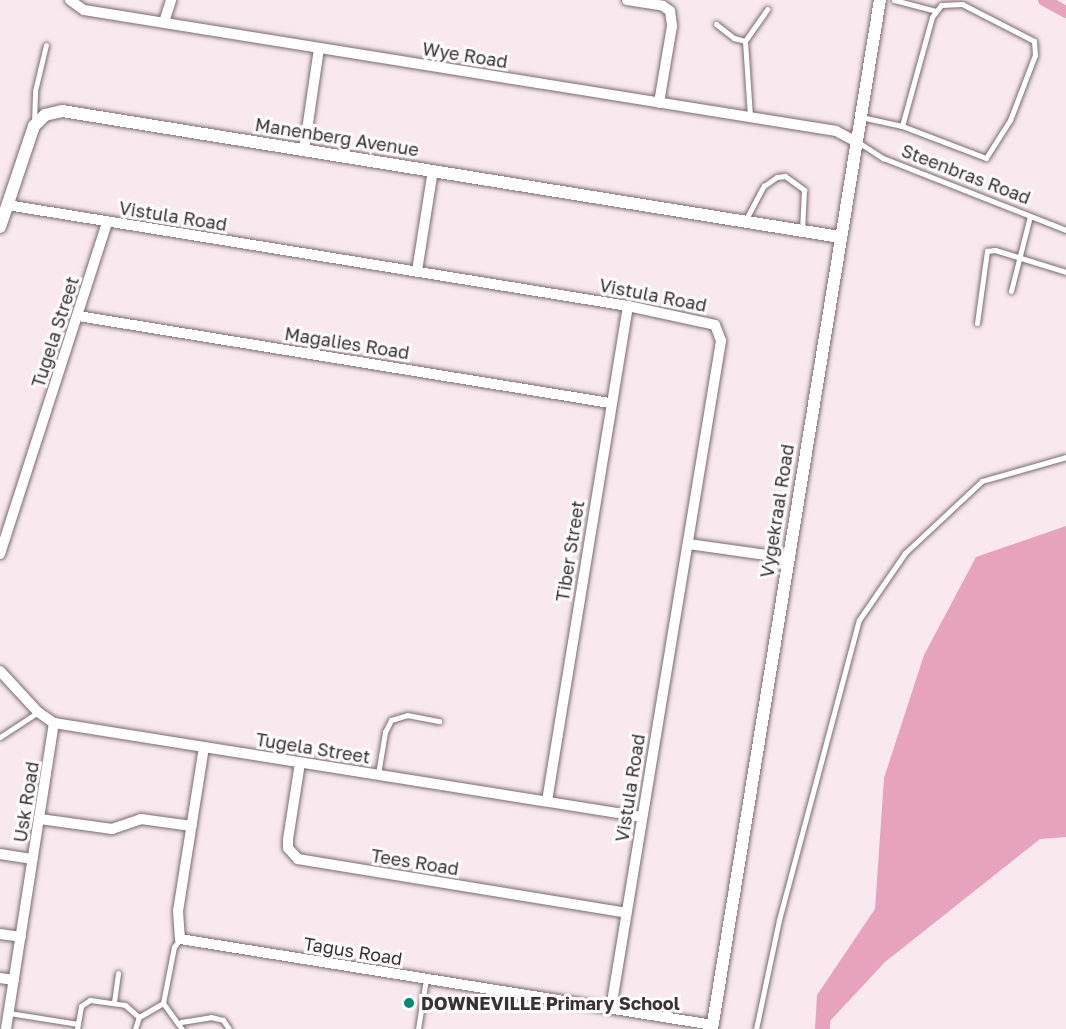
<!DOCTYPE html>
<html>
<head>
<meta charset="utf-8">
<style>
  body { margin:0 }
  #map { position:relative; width:1066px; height:1029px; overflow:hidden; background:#f9e9ef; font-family:"Golos Text",sans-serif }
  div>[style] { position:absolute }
  .water>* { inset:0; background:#e7a3bd }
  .canal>* { height:12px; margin:-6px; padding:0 6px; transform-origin:6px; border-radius:6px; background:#e7a3bd }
  .roads { filter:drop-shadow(0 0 2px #796b70) drop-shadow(0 0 2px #796b70) }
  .service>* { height:5px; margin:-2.5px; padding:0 2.5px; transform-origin:2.5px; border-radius:2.5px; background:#fff }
  .minor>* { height:10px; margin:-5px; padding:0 5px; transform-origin:5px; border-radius:5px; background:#fff }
  .tertiary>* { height:12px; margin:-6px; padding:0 6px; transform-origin:6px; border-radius:6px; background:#fff }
  .dots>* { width:16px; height:16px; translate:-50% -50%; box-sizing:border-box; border:3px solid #fefbfc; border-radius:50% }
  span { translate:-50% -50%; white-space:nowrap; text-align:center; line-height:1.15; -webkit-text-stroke:6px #fefbfc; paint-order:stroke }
  .street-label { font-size:18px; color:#383234 }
  .poi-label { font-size:18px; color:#383234; font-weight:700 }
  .left { translate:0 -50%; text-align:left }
</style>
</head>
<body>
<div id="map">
  <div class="water">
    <i style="clip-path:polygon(1066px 526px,1066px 837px,1040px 839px,885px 962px,830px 1021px,830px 1029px,815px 1029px,817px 995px,875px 909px,884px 778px,924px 655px,976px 557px)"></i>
  </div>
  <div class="canal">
    <i style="left:1044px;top:0;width:25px;rotate:29deg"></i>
  </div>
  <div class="roads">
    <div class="service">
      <i style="left:894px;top:0;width:43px;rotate:14.7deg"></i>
      <i style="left:716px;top:24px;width:23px;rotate:38deg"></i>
      <i style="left:734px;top:38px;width:11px;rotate:15deg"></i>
      <i style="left:745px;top:41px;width:39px;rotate:-55deg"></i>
      <i style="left:745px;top:41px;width:76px;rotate:86.2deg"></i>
      <i style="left:861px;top:117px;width:42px;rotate:12.4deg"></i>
      <i style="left:902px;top:126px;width:113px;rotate:-74.6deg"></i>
      <i style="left:932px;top:17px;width:15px;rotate:-53deg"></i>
      <i style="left:941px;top:5px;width:21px;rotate:-3deg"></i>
      <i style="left:962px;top:4px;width:81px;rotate:27.2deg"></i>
      <i style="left:1034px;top:41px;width:14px;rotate:86deg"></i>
      <i style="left:1035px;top:55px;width:70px;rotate:111deg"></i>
      <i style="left:1010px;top:120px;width:45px;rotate:122.3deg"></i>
      <i style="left:986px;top:158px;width:90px;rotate:-159.1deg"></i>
      <i style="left:34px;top:123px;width:32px;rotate:-88deg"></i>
      <i style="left:35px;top:91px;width:47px;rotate:-76.6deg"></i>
      <i style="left:858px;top:142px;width:30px;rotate:33deg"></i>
      <i style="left:883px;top:158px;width:197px;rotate:21.5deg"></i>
      <i style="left:745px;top:221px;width:40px;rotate:-62deg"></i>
      <i style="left:764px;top:186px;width:16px;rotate:-35deg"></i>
      <i style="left:777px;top:177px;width:8px;rotate:-7deg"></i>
      <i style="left:785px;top:176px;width:24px;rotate:36deg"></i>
      <i style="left:804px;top:190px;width:41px;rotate:92.8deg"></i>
      <i style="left:1011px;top:291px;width:77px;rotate:-75.8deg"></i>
      <i style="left:977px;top:323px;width:73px;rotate:-82.1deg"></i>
      <i style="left:987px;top:251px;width:8px;rotate:-7deg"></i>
      <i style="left:995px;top:250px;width:74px;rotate:17.2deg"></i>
      <i style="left:0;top:737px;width:45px;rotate:-33.3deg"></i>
      <i style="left:378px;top:774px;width:43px;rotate:-80.5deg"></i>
      <i style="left:385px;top:732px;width:13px;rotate:-63deg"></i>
      <i style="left:391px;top:720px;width:17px;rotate:-17deg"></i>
      <i style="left:407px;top:715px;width:33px;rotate:11deg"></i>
      <i style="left:114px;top:1002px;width:29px;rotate:-82deg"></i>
      <i style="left:163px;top:1003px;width:57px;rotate:-78.9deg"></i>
      <i style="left:174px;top:947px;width:10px;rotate:-53deg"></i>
      <i style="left:163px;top:1003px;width:32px;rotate:54deg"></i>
      <i style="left:9px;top:1013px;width:70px;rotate:9.1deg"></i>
      <i style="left:181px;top:1022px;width:30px;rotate:-9deg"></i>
      <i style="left:211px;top:1017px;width:12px;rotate:14deg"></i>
      <i style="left:223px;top:1020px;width:11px;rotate:56deg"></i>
      <i style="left:77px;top:1029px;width:23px;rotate:-80deg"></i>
      <i style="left:81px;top:1006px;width:11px;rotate:-34deg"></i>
      <i style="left:90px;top:1000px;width:35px;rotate:8deg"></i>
      <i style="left:125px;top:1005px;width:18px;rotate:41deg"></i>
      <i style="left:135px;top:1029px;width:13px;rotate:-72deg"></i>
      <i style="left:139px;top:1017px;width:28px;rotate:-30deg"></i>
      <i style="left:418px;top:1029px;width:51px;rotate:-80.9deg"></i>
      <i style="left:756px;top:1029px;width:111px;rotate:-78.1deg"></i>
      <i style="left:779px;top:920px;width:310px;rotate:-75.1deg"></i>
      <i style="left:859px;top:620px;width:81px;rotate:-55.5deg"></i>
      <i style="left:905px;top:553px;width:105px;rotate:-43.1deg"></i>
      <i style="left:982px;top:481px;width:87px;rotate:-15.9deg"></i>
    </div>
    <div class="minor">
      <i style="left:70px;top:0;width:17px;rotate:36deg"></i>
      <i style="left:84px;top:10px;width:762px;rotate:9.14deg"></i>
      <i style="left:836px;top:131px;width:24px;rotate:28deg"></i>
      <i style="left:627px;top:0;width:36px;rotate:9deg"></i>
      <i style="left:663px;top:6px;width:9px;rotate:36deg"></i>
      <i style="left:670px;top:11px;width:15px;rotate:82deg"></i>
      <i style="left:672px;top:26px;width:78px;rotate:99.6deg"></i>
      <i style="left:164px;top:22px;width:23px;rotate:-72deg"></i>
      <i style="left:304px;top:150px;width:103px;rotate:-81.6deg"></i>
      <i style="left:7px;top:205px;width:629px;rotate:9.24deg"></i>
      <i style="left:628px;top:306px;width:89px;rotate:12.3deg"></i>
      <i style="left:715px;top:325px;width:17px;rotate:69deg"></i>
      <i style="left:721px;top:341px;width:676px;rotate:99.36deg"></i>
      <i style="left:417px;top:271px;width:102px;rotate:-81deg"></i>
      <i style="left:78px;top:316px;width:539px;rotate:9.29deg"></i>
      <i style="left:688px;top:544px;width:101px;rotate:8deg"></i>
      <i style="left:0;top:554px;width:349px;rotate:-72.1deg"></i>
      <i style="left:0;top:671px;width:56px;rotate:47.2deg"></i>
      <i style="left:38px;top:712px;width:19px;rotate:35deg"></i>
      <i style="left:54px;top:723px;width:595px;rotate:9.08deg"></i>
      <i style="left:204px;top:747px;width:166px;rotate:99deg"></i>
      <i style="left:178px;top:911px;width:28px;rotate:86deg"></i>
      <i style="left:180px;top:939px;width:540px;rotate:9.17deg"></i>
      <i style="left:300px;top:763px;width:78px;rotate:98.9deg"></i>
      <i style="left:288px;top:840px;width:8px;rotate:90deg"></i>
      <i style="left:288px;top:848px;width:15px;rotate:48deg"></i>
      <i style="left:298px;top:859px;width:333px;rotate:9.3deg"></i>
      <i style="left:547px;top:801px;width:502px;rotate:-80.71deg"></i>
      <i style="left:40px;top:819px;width:73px;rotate:7.9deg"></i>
      <i style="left:112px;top:829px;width:31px;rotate:-19deg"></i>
      <i style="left:141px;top:819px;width:51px;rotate:7.8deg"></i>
      <i style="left:0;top:854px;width:33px;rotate:9deg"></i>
      <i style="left:0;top:934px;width:21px;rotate:8deg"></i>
      <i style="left:0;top:978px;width:14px;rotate:8deg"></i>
      <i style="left:6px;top:1029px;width:310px;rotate:-81.1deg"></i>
    </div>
    <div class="tertiary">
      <i style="left:0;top:227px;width:107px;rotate:-71.4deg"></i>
      <i style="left:34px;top:126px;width:16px;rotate:-45deg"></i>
      <i style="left:45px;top:115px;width:17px;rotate:-13deg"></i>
      <i style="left:62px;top:111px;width:788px;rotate:9.2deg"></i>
      <i style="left:712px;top:1029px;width:1043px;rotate:-80.73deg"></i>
    </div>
  </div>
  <div class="dots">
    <i style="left:409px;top:1003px;background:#018c73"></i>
  </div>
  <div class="street-label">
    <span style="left:465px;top:55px;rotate:9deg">Wye Road</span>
    <span style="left:337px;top:137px;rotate:9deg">Manenberg Avenue</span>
    <span style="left:966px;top:174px;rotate:21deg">Steenbras Road</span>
    <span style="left:173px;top:216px;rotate:9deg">Vistula Road</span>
    <span style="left:653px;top:295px;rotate:11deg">Vistula Road</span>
    <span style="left:55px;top:332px;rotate:-72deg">Tugela Street</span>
    <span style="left:347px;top:343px;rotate:9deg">Magalies Road</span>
    <span style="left:777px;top:511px;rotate:-81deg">Vygekraal Road</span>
    <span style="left:570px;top:551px;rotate:-81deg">Tiber Street</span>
    <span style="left:313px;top:748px;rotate:9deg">Tugela Street</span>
    <span style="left:630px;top:788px;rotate:-81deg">Vistula Road</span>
    <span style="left:26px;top:802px;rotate:-81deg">Usk Road</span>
    <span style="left:415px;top:862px;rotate:9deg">Tees Road</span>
    <span style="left:353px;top:951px;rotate:9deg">Tagus Road</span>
  </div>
  <div class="poi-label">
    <span class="left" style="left:421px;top:1003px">DOWNEVILLE Primary School</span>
  </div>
</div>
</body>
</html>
